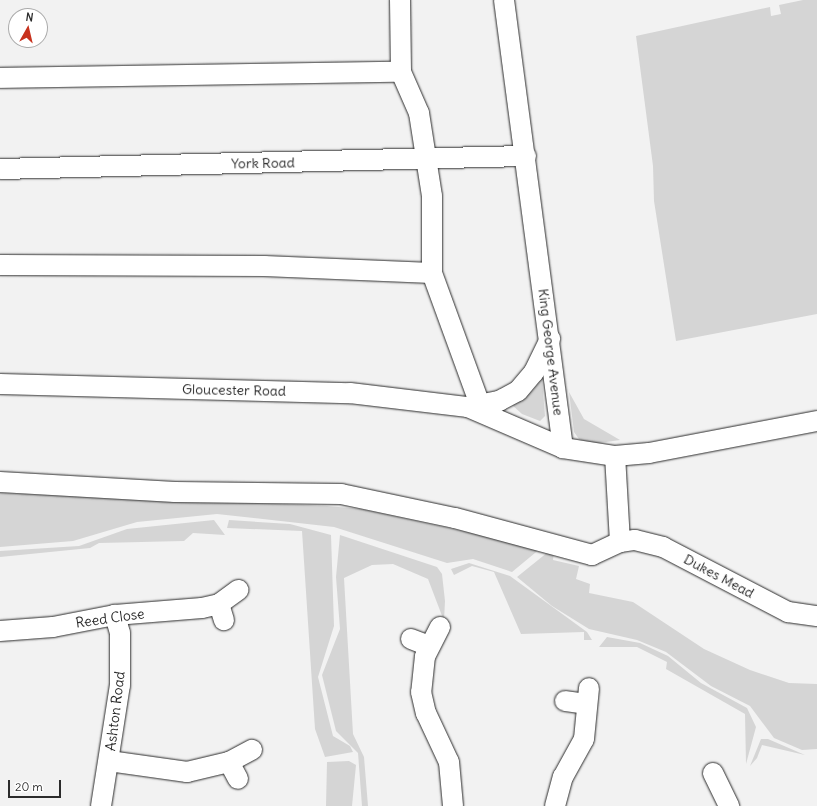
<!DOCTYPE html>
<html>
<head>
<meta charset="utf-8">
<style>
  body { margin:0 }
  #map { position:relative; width:817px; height:806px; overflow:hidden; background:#f2f2f2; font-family:Delius,sans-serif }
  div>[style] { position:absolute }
  .green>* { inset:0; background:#d5d5d5 }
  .roads { filter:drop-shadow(0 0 1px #2b2b2b) drop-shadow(0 0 1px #2b2b2b) }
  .minor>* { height:20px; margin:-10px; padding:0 10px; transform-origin:10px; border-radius:10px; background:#fff }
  span { translate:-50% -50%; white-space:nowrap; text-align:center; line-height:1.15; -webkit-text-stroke:3.5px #fff; paint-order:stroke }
  .street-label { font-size:14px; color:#2b2b2b }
  .north { position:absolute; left:8px; top:8px; width:40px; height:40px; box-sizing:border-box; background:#fff; border:1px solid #aaa; border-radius:50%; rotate:8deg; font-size:11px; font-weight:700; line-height:16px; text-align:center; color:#2b2b2b }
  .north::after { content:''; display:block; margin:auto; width:14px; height:18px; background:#c8321e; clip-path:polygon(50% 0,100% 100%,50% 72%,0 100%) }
  .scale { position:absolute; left:8px; top:780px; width:53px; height:18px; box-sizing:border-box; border:2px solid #2b2b2b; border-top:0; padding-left:5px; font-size:12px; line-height:14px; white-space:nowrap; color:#2b2b2b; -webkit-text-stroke:3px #fff; paint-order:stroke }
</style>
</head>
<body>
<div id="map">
  <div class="green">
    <i style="clip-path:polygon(803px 0,817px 0,817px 314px,676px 341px,654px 201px,653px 166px,636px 36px,770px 7px,771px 16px,781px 14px,779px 5px)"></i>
    <i style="clip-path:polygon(542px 379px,545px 416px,540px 421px,522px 414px,511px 404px,533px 390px)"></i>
    <i style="clip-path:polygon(569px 392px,584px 419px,620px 440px,592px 444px,579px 439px,574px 432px)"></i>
    <i style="clip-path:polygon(0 493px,327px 506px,361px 509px,541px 548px,512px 572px,473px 559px,447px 563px,334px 527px,217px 514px,137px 522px,73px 541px,0 547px)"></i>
    <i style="clip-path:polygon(214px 520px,225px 535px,193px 533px,184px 541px,99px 543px,90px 548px,0 557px,0 551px,79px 546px,127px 529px)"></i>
    <i style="clip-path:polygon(229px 520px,290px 524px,331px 535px,334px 626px,318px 677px,333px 736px,350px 746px,353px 752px,325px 757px,315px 729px,302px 531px,227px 528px)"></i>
    <i style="clip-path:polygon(340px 535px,437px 567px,442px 574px,445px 601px,444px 621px,428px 579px,393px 564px,372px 565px,344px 578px,353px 734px,364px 757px,368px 806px,362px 806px,358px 753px,336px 731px,322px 675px,340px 629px,336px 577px)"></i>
    <i style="clip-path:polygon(548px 552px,554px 552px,553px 560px,579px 566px,576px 579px,590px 584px,589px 593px,633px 602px,704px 649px,750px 670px,789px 683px,817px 684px,817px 749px,802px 750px,774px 738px,750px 706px,711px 686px,666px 652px,637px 640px,589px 629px,552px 606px,517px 577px)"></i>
    <i style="clip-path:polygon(469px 563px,510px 576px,587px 632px,592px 640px,584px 640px,584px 632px,521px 634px,494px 572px,472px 566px,454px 575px,451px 569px)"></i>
    <i style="clip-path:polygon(607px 637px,640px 643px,668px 656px,701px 683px,747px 708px,756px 727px,746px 764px,745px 714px,666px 669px,667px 662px,637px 647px,599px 647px)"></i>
    <i style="clip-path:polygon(761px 739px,768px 739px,805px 755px,762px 745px,757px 758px,750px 766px)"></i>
    <i style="clip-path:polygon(327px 762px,349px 761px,356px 765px,352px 806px,326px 806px)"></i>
  </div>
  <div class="roads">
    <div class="minor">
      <i style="left:400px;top:0;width:72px;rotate:89.2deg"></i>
      <i style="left:401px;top:72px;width:45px;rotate:66.3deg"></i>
      <i style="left:419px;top:113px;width:84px;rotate:81.1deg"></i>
      <i style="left:432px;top:196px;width:77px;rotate:90deg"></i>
      <i style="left:432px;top:273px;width:140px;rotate:70deg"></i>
      <i style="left:504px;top:0;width:452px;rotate:82.5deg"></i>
      <i style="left:563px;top:448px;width:53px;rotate:8.7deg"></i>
      <i style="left:615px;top:456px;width:34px;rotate:-5deg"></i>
      <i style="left:649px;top:453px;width:171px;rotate:-10.8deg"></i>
      <i style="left:0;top:78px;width:401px;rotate:-0.9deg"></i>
      <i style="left:0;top:169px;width:526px;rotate:-1.42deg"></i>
      <i style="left:0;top:265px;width:264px;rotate:0.2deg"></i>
      <i style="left:264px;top:266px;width:168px;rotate:2.4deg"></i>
      <i style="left:0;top:384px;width:350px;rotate:1.5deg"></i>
      <i style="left:350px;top:393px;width:119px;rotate:6.8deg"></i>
      <i style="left:468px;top:407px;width:32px;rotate:-11deg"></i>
      <i style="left:499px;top:401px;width:21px;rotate:-28deg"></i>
      <i style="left:518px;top:391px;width:25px;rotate:-50deg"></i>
      <i style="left:534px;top:372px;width:37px;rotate:-64deg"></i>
      <i style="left:468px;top:407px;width:103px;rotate:23.3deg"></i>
      <i style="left:0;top:482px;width:175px;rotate:3.3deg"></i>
      <i style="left:175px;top:492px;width:166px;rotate:0.7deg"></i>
      <i style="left:341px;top:494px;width:116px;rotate:11.9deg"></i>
      <i style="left:455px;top:518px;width:142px;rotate:15.1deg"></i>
      <i style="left:592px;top:555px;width:31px;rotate:-25deg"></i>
      <i style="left:620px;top:542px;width:86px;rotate:-93.3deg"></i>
      <i style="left:620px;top:542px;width:15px;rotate:-8deg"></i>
      <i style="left:635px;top:540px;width:29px;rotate:14deg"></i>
      <i style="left:663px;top:547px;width:141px;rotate:27.5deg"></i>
      <i style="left:788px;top:612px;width:29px;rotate:8deg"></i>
      <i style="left:219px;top:604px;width:17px;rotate:73deg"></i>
      <i style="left:440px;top:627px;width:33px;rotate:117deg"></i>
      <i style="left:425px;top:656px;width:36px;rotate:96deg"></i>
      <i style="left:421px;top:692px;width:22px;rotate:77deg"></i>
      <i style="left:426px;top:713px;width:54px;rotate:64.9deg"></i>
      <i style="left:449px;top:762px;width:44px;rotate:84.8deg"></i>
      <i style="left:0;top:631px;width:53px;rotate:-4.3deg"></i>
      <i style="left:53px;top:627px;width:63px;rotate:-11deg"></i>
      <i style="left:115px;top:615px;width:87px;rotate:-4.6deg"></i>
      <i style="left:202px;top:608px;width:17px;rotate:-13deg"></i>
      <i style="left:219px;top:604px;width:24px;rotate:-36deg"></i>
      <i style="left:411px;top:639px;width:19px;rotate:21deg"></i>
      <i style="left:565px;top:701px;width:22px;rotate:8deg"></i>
      <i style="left:109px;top:761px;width:79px;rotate:8deg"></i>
      <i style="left:187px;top:772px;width:43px;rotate:-13.4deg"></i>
      <i style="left:229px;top:762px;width:26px;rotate:-28deg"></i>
      <i style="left:229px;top:762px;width:19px;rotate:62deg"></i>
      <i style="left:713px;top:773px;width:37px;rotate:64deg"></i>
      <i style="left:101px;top:806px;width:122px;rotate:-81.1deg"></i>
      <i style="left:120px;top:685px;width:52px;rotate:-90deg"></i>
      <i style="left:120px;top:633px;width:19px;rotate:-106deg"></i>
      <i style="left:555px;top:806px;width:30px;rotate:-75deg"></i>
      <i style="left:563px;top:777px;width:43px;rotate:-61.1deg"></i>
      <i style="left:584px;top:739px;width:51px;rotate:-84.4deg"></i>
    </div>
  </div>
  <div class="street-label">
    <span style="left:263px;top:163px;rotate:-1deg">York Road</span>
    <span style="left:551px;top:352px;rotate:83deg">King George Avenue</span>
    <span style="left:234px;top:390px;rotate:1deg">Gloucester Road</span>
    <span style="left:719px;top:576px;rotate:28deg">Dukes Mead</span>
    <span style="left:110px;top:618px;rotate:-8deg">Reed Close</span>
    <span style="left:115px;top:711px;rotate:-83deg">Ashton Road</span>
  </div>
  <div class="north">N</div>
  <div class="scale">20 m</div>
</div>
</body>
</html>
